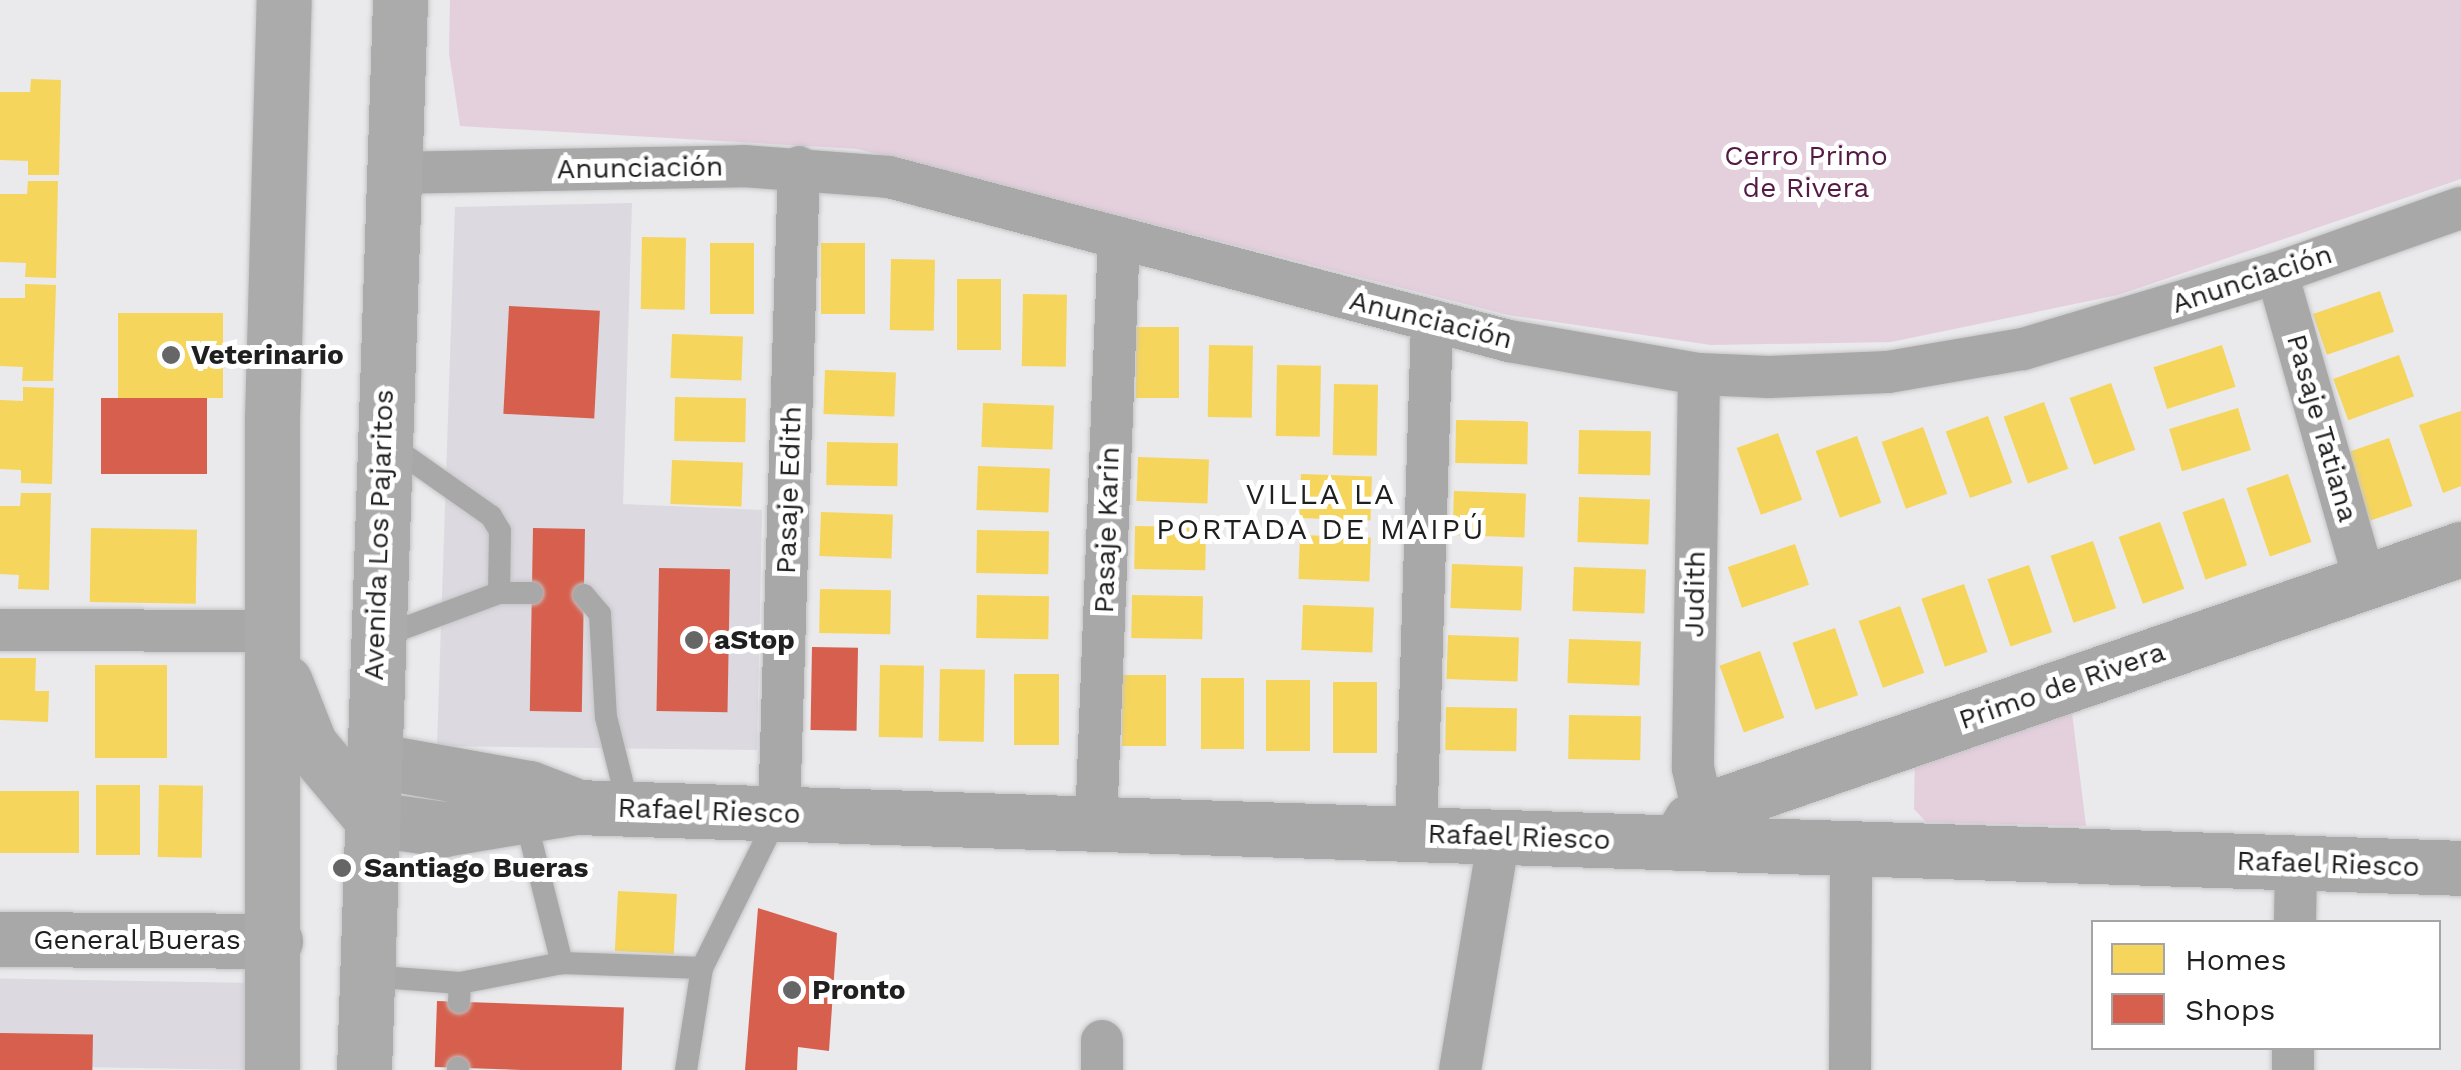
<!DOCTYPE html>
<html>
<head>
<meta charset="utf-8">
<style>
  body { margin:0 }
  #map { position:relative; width:2461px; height:1070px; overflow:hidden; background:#eae9ec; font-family:"Work Sans",sans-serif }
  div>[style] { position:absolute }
  .built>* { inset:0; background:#dcd9e0; transform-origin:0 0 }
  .green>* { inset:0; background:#e4cfdd }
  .homes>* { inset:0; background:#f6d55c; transform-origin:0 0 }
  .shops>* { inset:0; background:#d6604d; transform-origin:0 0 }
  .roads { filter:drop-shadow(0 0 2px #c5c5c6) drop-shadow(0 0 2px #c5c5c6) }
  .service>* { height:22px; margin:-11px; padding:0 11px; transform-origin:11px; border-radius:11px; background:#a9a8a9 }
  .minor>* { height:42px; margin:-21px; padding:0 21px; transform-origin:21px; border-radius:21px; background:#a9a8a9 }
  .tertiary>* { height:55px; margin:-27.5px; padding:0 27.5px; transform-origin:27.5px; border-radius:27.5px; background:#a9a8a9 }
  .secondary>* { height:55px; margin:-27.5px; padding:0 27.5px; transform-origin:27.5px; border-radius:27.5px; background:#a8a8a8 }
  .primary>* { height:55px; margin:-27.5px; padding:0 27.5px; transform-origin:27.5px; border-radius:27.5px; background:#ababac }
  .dots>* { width:28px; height:28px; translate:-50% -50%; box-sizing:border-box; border:5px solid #fff; border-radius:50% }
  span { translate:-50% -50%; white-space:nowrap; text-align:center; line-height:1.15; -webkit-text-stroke:10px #fff; paint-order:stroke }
  .park-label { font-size:28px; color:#551a43 }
  .street-label { font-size:28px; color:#1f1f20 }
  .poi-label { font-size:28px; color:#1f1f20; font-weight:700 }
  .left { translate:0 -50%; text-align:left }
  .neighbourhood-label { font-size:30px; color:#1f1f20; letter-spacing:2.5px }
  .legend { position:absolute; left:2091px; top:920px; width:350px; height:130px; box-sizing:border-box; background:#fff; border:2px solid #a5a5a6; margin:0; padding:12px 18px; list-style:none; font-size:30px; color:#1f1f20 }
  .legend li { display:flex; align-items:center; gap:20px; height:50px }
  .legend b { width:50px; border:2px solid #a5a5a6 }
</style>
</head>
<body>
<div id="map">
  <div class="built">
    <i style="clip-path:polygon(632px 203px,623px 504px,762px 510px,757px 750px,437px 746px,455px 207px)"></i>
    <i style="left:252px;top:983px;width:87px;height:252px;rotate:91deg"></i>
  </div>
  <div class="green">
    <i style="clip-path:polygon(450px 0,2461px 0,2461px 179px,2118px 295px,1891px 342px,1711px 345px,1508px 315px,857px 149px,460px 126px,449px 53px)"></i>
    <i style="clip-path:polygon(2071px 705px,2086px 826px,1926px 822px,1914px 809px,1915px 760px)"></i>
  </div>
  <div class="homes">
    <i style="clip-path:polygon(31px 79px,61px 80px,59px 175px,28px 175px,28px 161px,0 160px,0 92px,30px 92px)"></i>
    <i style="clip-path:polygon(28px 181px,58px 181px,56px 278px,25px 277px,26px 263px,0 262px,0 194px,27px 194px)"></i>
    <i style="left:642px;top:237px;width:44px;height:72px;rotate:1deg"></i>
    <i style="left:710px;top:243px;width:44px;height:71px"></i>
    <i style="left:821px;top:243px;width:44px;height:71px"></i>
    <i style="left:891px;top:259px;width:44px;height:71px;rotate:1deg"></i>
    <i style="left:957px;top:279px;width:44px;height:71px"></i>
    <i style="clip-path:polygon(25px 284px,56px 285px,53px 381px,22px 381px,23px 367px,0 366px,0 298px,25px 298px)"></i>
    <i style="left:2380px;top:291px;width:43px;height:71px;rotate:71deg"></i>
    <i style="left:1023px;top:294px;width:44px;height:72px;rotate:1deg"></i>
    <i style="left:118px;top:313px;width:105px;height:85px"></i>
    <i style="left:1136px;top:327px;width:43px;height:71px"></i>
    <i style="left:672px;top:334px;width:71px;height:44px;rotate:2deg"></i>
    <i style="left:1209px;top:345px;width:44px;height:72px;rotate:1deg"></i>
    <i style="left:2222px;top:345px;width:44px;height:72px;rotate:72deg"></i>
    <i style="left:2399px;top:355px;width:44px;height:70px;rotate:70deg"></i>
    <i style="left:1277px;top:365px;width:44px;height:71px;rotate:1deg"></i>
    <i style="left:825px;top:370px;width:71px;height:44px;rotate:2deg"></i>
    <i style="left:2111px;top:383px;width:71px;height:44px;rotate:70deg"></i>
    <i style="left:1334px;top:384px;width:44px;height:71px;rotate:1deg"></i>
    <i style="clip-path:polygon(23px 387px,54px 388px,52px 484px,21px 483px,21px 470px,0 469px,0 400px,23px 401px)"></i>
    <i style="left:675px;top:397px;width:71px;height:44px;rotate:1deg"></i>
    <i style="left:2044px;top:402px;width:71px;height:43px;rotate:70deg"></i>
    <i style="left:983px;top:403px;width:71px;height:44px;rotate:2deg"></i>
    <i style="left:2238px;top:408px;width:44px;height:72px;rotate:73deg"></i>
    <i style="clip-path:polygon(2461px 411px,2461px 486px,2443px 493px,2419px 425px)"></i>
    <i style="left:1988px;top:416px;width:71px;height:45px;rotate:70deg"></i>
    <i style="left:1456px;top:420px;width:72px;height:43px;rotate:1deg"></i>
    <i style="left:1923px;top:427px;width:71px;height:44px;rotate:70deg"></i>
    <i style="left:1579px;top:430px;width:72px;height:44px;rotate:1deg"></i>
    <i style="left:1778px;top:433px;width:71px;height:44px;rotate:70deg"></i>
    <i style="left:1857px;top:436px;width:71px;height:44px;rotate:70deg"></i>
    <i style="left:2389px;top:438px;width:72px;height:45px;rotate:71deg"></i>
    <i style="left:827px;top:442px;width:71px;height:43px;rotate:1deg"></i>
    <i style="left:1138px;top:457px;width:71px;height:44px;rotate:2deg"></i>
    <i style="left:672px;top:460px;width:71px;height:44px;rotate:2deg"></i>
    <i style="left:978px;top:466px;width:72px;height:44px;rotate:2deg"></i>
    <i style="left:1301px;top:474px;width:71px;height:44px;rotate:2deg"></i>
    <i style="left:2288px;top:474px;width:72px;height:44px;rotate:71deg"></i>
    <i style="left:1454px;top:491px;width:72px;height:44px;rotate:2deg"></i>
    <i style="clip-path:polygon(21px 493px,51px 493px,49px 590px,18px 589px,19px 575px,0 574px,0 506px,20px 506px)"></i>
    <i style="left:1579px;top:497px;width:71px;height:45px;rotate:2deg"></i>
    <i style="left:2224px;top:498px;width:71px;height:44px;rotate:71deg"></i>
    <i style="left:821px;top:512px;width:72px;height:44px;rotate:2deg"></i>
    <i style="left:2160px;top:522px;width:71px;height:44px;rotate:70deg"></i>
    <i style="left:1135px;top:526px;width:71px;height:43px;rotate:1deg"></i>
    <i style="left:91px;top:528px;width:106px;height:74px;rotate:1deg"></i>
    <i style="left:977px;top:530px;width:72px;height:43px;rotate:1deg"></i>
    <i style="left:1300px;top:535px;width:71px;height:44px;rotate:2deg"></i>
    <i style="left:2093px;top:541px;width:71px;height:45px;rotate:71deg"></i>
    <i style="left:1795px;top:544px;width:43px;height:71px;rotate:71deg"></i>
    <i style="left:1452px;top:564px;width:71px;height:44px;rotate:2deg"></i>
    <i style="left:2029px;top:565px;width:71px;height:44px;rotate:71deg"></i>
    <i style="left:1574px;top:567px;width:72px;height:44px;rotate:2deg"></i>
    <i style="left:1964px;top:584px;width:72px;height:45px;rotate:71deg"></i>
    <i style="left:820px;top:589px;width:71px;height:44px;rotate:1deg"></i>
    <i style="left:977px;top:595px;width:72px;height:43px;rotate:1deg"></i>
    <i style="left:1132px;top:595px;width:71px;height:43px;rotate:1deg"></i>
    <i style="left:1303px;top:605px;width:71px;height:45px;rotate:2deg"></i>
    <i style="left:1900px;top:606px;width:71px;height:44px;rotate:70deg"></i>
    <i style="left:1835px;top:628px;width:71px;height:45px;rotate:71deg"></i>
    <i style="left:1448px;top:635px;width:71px;height:44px;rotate:2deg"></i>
    <i style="left:1569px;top:639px;width:72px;height:44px;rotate:2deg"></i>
    <i style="left:1760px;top:651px;width:71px;height:43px;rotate:70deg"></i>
    <i style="clip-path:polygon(0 658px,36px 658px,35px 691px,49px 691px,48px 722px,0 720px)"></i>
    <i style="left:95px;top:665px;width:72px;height:93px"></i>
    <i style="left:880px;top:665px;width:44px;height:72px;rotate:1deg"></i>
    <i style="left:940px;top:669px;width:45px;height:72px;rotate:1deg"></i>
    <i style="left:1014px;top:674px;width:45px;height:71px"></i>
    <i style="left:1122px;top:675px;width:44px;height:71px"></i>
    <i style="left:1201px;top:678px;width:43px;height:71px"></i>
    <i style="left:1266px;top:680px;width:44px;height:71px"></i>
    <i style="left:1333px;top:682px;width:44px;height:71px"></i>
    <i style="left:1446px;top:707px;width:71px;height:43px;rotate:1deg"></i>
    <i style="left:1569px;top:715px;width:72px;height:44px;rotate:1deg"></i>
    <i style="left:96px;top:785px;width:44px;height:70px"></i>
    <i style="left:159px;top:785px;width:44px;height:72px;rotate:1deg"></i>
    <i style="left:79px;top:791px;width:62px;height:79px;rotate:90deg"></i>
    <i style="left:618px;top:891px;width:59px;height:60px;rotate:3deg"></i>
  </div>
  <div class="shops">
    <i style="left:509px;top:306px;width:91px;height:108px;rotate:3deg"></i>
    <i style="left:101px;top:398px;width:106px;height:76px"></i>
    <i style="left:533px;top:528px;width:52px;height:183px;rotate:1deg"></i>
    <i style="left:659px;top:568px;width:71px;height:143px;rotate:1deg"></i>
    <i style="left:812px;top:647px;width:46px;height:83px;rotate:1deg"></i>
    <i style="clip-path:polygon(758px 908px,837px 933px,829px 1051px,798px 1047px,797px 1070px,745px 1070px)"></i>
    <i style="left:437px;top:1001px;width:187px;height:66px;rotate:2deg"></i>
    <i style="left:0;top:1033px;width:93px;height:37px;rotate:1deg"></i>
  </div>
  <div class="roads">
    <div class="service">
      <i style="left:387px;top:443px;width:127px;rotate:35.1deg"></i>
      <i style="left:491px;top:516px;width:17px;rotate:59deg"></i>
      <i style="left:500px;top:531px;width:62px;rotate:90.9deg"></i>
      <i style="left:584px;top:595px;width:25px;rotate:50deg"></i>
      <i style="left:600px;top:614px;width:103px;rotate:86.7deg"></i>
      <i style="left:606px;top:717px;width:95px;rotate:76deg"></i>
      <i style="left:380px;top:637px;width:127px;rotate:-20.3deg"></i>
      <i style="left:499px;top:593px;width:33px"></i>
      <i style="left:525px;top:817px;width:151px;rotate:75.8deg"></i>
      <i style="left:562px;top:963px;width:140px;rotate:2deg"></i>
      <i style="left:702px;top:968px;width:171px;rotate:-63.6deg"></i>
      <i style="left:368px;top:976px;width:92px;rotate:4.4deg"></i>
      <i style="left:459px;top:1002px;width:19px;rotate:-87deg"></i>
      <i style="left:460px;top:983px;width:104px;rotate:-11.1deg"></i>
      <i style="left:458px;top:1070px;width:2px;rotate:-90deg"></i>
      <i style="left:686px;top:1070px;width:103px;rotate:-81.1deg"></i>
    </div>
    <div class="minor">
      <i style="left:390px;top:173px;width:353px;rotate:-1.1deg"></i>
      <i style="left:743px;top:166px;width:146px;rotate:4.3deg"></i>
      <i style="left:889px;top:177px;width:641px;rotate:14.82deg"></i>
      <i style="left:1509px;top:341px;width:193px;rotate:9.9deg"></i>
      <i style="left:1699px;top:374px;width:70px;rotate:2.5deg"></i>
      <i style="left:1769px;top:377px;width:119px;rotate:-2.4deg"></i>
      <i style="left:1888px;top:372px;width:137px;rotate:-9.7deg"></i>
      <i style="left:2023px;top:349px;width:265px;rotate:-16.7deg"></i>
      <i style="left:2277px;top:273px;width:195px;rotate:-19.5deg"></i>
      <i style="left:2277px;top:273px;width:321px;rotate:74.1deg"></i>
      <i style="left:1699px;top:374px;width:394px;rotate:90.9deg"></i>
      <i style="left:1693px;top:768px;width:45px;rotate:77.2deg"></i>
      <i style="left:0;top:630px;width:275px;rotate:0.2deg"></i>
      <i style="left:779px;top:813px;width:646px;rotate:-88.23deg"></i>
      <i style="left:1096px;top:824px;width:587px;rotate:-87.76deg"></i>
      <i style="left:1416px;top:834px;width:512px;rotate:-88.21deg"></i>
      <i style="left:2295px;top:922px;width:60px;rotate:-89deg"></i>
      <i style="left:1102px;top:1041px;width:29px;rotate:90deg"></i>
      <i style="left:1460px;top:1070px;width:237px;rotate:-80.5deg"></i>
      <i style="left:1850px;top:1070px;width:222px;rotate:-89.7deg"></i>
      <i style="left:2293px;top:1070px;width:22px;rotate:-90deg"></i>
    </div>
    <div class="tertiary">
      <i style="left:1677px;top:843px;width:26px;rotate:-58deg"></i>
      <i style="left:1691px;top:821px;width:30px;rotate:-30deg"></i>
      <i style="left:1717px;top:806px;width:787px;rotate:-19.06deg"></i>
    </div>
    <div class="secondary">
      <i style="left:373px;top:760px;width:158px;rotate:10.2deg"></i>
      <i style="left:529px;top:788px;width:47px;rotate:21.1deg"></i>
      <i style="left:372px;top:819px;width:73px;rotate:7.9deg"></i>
      <i style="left:444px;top:829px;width:134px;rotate:-9.5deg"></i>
      <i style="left:576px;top:807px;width:1886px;rotate:1.85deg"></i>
      <i style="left:0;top:939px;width:275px;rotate:0.4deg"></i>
    </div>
    <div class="primary">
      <i style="left:285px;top:682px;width:68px;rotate:68.4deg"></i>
      <i style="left:310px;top:745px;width:97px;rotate:50deg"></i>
      <i style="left:272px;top:1070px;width:652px;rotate:-90deg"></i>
      <i style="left:272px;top:418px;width:418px;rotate:-88.4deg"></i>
      <i style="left:364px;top:1070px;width:1071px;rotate:-88.07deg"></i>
    </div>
  </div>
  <div class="dots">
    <i style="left:171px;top:355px;background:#666667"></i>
    <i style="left:694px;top:640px;background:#666667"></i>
    <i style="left:342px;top:868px;background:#666667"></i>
    <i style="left:792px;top:990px;background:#666667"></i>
  </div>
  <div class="park-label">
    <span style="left:1806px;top:172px">Cerro Primo<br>de Rivera</span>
  </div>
  <div class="street-label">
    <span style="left:640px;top:168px;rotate:-1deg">Anunciación</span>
    <span style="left:2252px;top:279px;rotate:-18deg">Anunciación</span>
    <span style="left:1431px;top:320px;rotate:14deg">Anunciación</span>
    <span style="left:2322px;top:428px;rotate:74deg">Pasaje Tatiana</span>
    <span style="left:789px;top:490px;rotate:-88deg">Pasaje Edith</span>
    <span style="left:1107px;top:530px;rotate:-88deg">Pasaje Karin</span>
    <span style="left:379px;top:535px;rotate:-88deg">Avenida Los Pajaritos</span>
    <span style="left:1695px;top:594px;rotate:-89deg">Judith</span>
    <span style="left:2062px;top:686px;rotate:-19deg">Primo de Rivera</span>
    <span style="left:709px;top:811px;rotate:2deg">Rafael Riesco</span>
    <span style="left:1519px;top:837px;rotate:2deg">Rafael Riesco</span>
    <span style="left:2328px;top:864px;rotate:2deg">Rafael Riesco</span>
    <span style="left:137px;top:940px">General Bueras</span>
  </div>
  <div class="poi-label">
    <span class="left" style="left:191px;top:355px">Veterinario</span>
    <span class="left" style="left:714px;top:640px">aStop</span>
    <span class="left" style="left:364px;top:868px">Santiago Bueras</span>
    <span class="left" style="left:812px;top:990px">Pronto</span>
  </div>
  <div class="neighbourhood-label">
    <span style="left:1321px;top:511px">VILLA LA<br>PORTADA DE MAIPÚ</span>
  </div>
  <ul class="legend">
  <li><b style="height:28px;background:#f6d55c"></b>Homes</li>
  <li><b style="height:28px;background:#d6604d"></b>Shops</li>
  </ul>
</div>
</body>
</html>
